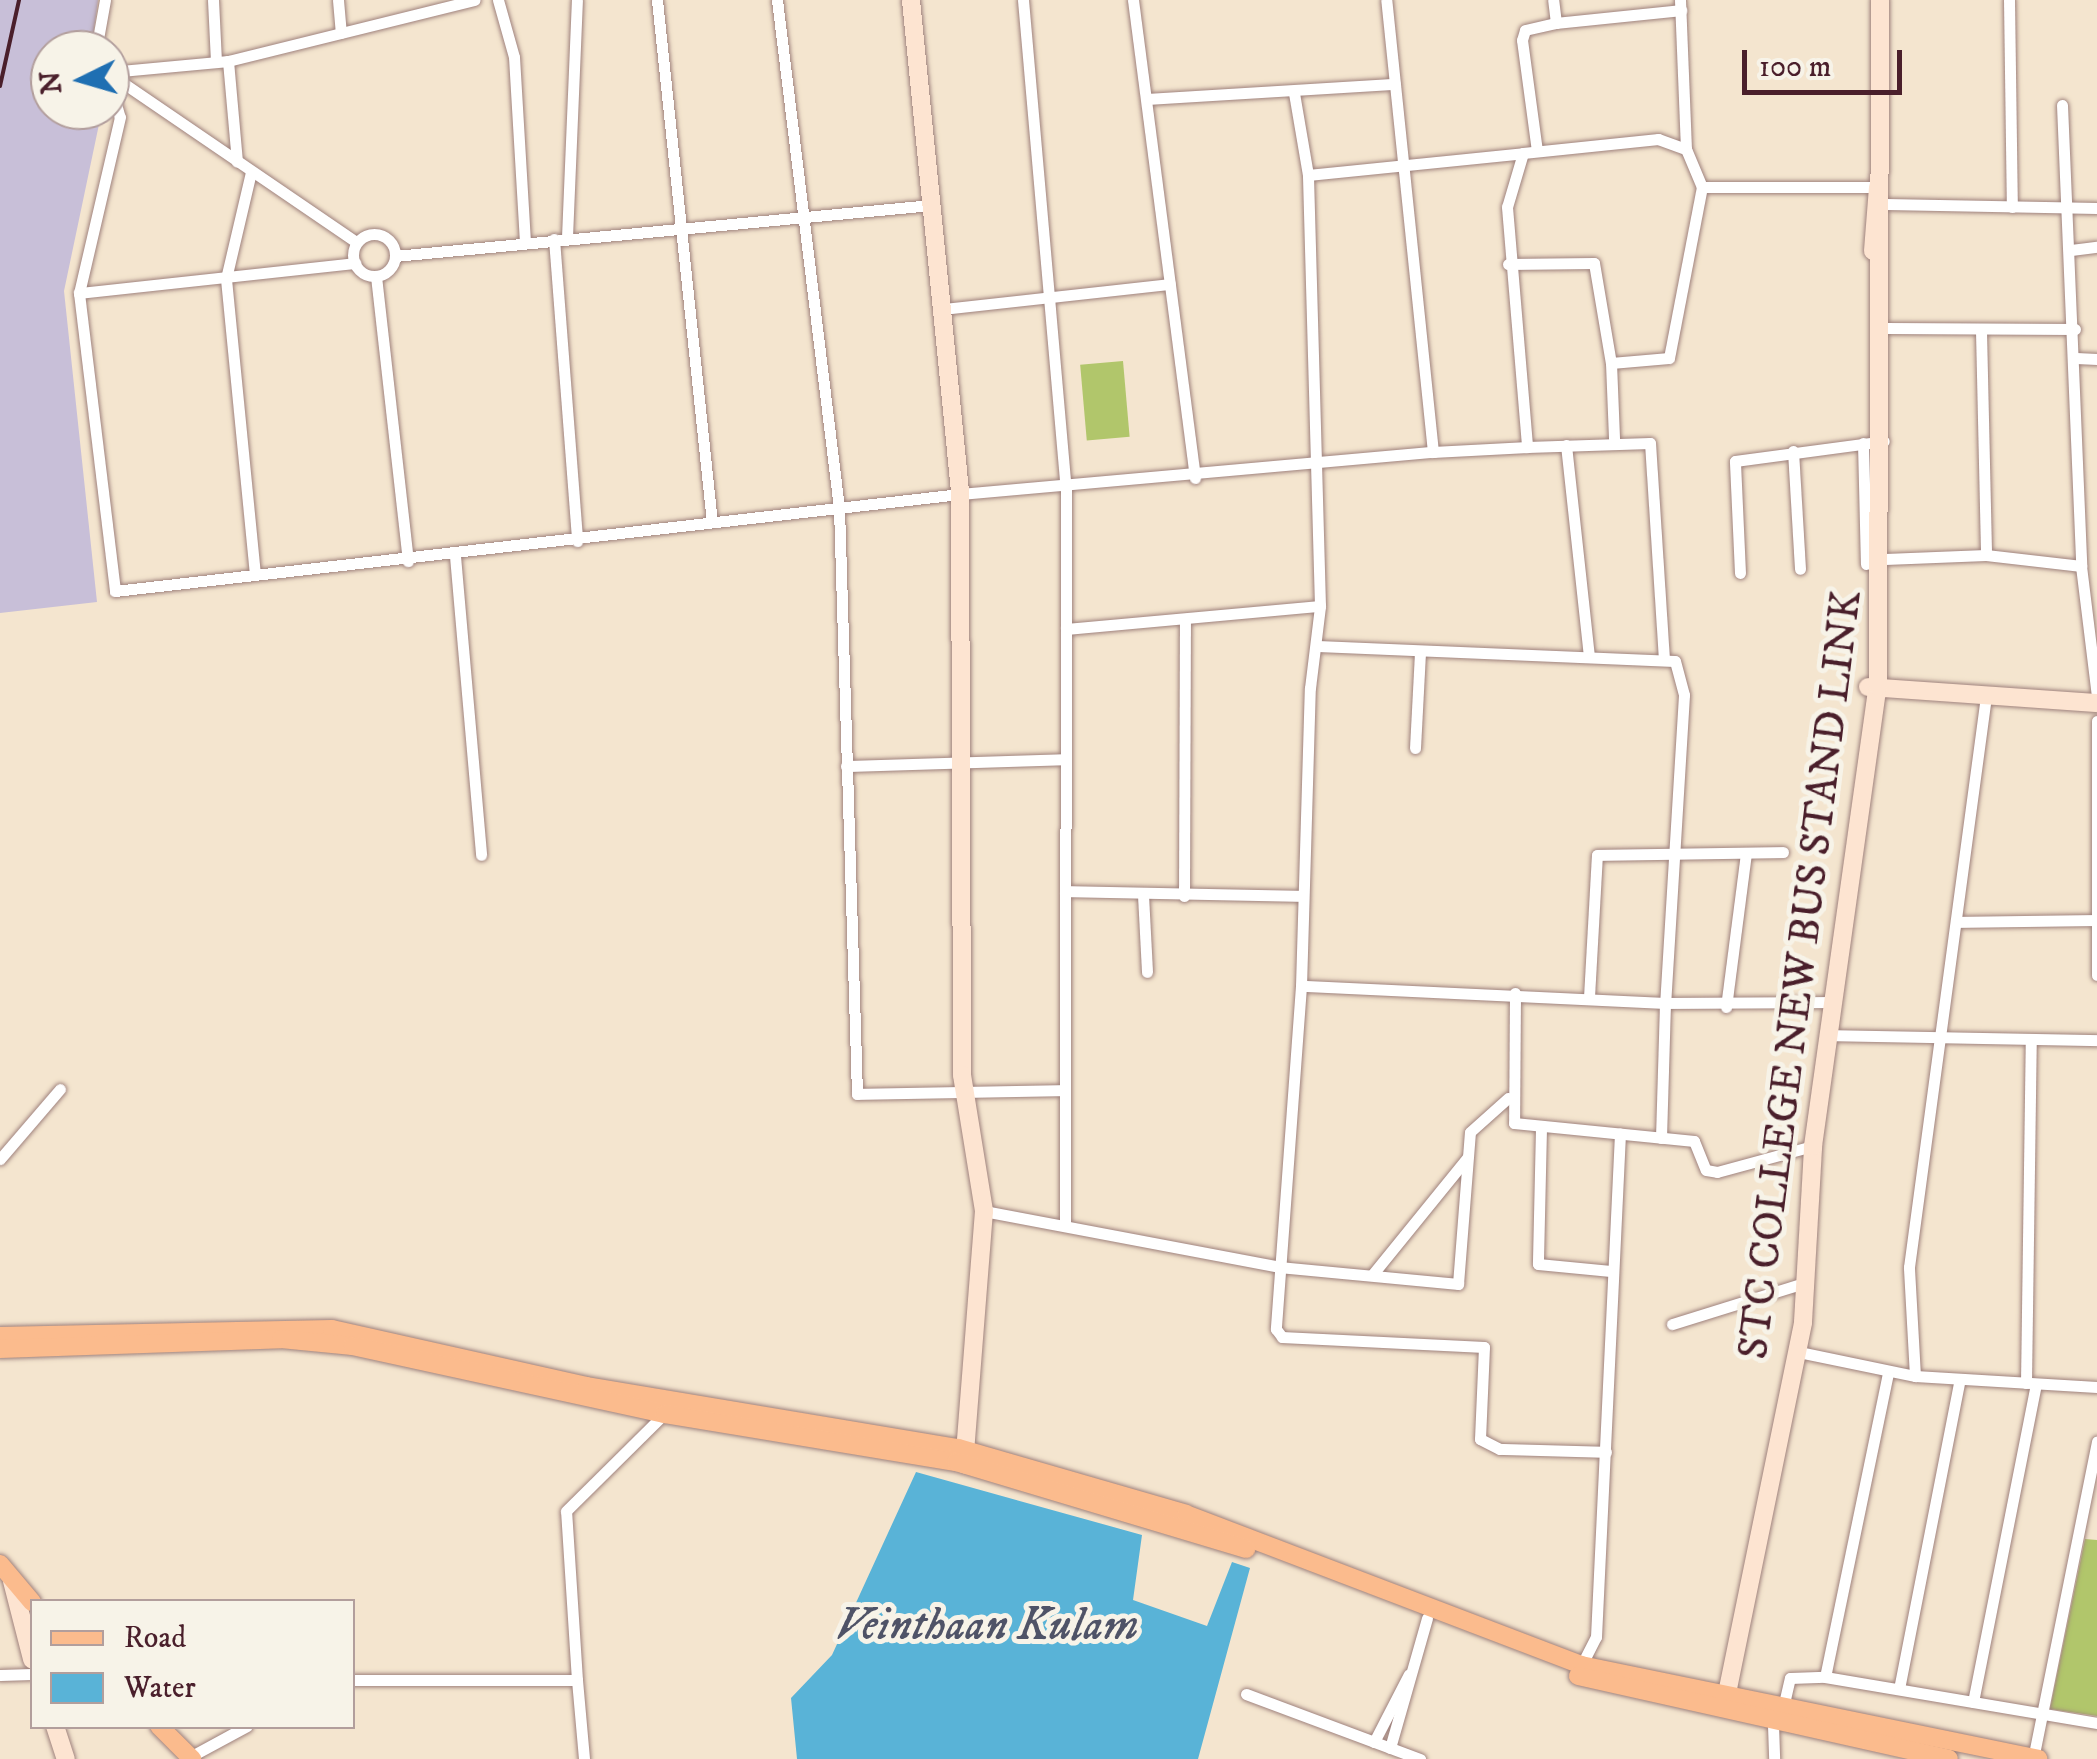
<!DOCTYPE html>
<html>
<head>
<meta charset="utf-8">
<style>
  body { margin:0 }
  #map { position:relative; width:2097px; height:1759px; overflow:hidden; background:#f4e5cf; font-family:"IM FELL DW Pica",serif }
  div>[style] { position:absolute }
  .industrial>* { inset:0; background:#c8bfd8 }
  .green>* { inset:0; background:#b1c66b; transform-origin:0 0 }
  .water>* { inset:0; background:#59b3d7 }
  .roads { filter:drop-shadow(0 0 2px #9f827d) drop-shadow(0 0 2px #9f827d) }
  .street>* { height:11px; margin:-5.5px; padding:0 5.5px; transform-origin:5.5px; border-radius:5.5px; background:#fff }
  .street>.ring { margin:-5.5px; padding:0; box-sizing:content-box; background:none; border:11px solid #fff; border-radius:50% }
  .secondary>* { height:18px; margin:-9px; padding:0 9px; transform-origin:9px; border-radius:9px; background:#fde4d1 }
  .primary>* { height:18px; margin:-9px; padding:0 9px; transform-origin:9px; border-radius:9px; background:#fbbb8d }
  .rail>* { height:4px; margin:-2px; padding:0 2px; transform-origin:2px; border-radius:2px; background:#4a1f2b }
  span { translate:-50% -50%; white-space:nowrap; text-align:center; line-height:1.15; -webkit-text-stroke:10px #f7f3e8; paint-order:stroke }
  .street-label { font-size:42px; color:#4a1f2b }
  .water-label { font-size:45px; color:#4f5367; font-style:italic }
  .legend { position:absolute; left:30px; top:1599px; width:325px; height:130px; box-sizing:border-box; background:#f7f3e8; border:2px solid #b29e9c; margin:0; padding:12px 18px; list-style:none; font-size:30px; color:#4a1f2b }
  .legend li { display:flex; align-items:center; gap:20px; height:50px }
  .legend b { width:50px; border:2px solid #b29e9c }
  .north { position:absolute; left:30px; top:30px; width:100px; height:100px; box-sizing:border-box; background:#f7f3e8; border:2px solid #b29e9c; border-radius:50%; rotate:265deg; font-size:28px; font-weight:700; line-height:40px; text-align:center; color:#4a1f2b }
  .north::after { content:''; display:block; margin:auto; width:35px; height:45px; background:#1f6fb2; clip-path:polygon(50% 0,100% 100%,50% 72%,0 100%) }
  .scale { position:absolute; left:1742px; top:50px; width:160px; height:45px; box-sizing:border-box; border:5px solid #4a1f2b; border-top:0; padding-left:12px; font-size:30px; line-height:35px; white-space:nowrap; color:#4a1f2b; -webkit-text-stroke:8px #f7f3e8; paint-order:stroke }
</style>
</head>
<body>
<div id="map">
  <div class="industrial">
    <i style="clip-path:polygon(0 0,98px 0,91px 50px,50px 50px,50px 110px,102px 110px,64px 291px,97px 602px,0 613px)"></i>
  </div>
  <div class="green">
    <i style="left:1123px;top:361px;width:76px;height:43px;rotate:85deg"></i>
    <i style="clip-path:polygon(2085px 1539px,2097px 1540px,2097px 1716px,2050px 1709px)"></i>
  </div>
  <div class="water">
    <i style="clip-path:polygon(916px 1472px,1142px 1535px,1133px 1600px,1207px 1626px,1232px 1562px,1250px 1568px,1198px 1759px,797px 1759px,791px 1698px,832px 1655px)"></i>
  </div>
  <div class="roads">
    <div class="street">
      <i style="left:213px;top:0;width:62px;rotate:87.2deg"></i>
      <i style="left:338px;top:0;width:33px;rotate:85deg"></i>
      <i style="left:498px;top:0;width:59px;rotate:74.3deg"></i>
      <i style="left:514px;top:57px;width:185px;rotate:86.6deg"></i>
      <i style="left:657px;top:0;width:525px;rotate:83.99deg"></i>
      <i style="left:777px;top:0;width:512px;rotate:83.04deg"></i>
      <i style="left:839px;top:508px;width:586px;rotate:88.24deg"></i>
      <i style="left:857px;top:1094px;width:208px;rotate:-1.1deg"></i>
      <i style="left:1023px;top:0;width:490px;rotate:85deg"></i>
      <i style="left:1066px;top:488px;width:737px;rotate:90.08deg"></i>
      <i style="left:1133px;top:0;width:482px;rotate:82.6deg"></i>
      <i style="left:1680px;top:0;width:149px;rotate:87.7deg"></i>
      <i style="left:2009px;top:0;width:207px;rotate:89.2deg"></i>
      <i style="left:1556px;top:23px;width:126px;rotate:-5.9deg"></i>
      <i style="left:96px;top:50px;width:51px;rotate:-79.8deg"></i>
      <i style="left:228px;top:61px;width:101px;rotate:84.9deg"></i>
      <i style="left:110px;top:72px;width:119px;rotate:-5.3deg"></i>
      <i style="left:228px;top:61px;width:254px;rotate:-13.9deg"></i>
      <i style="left:110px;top:74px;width:298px;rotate:34.3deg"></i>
      <i style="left:110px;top:83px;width:35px;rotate:74deg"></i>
      <i style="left:120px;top:117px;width:181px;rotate:103.1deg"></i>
      <i style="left:79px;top:293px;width:300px;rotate:83.1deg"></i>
      <i style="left:115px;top:591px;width:851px;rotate:-6.55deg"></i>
      <i style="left:960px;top:494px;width:475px;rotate:-5.1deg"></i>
      <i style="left:1433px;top:452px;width:454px;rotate:-95.9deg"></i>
      <i style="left:1294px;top:93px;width:83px;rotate:80.3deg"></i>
      <i style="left:1148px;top:99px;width:247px;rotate:-3.5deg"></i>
      <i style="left:2062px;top:105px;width:461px;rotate:87.6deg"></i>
      <i style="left:2081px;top:566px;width:131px;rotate:83deg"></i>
      <i style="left:1537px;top:151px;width:112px;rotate:-97.7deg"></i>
      <i style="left:1522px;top:40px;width:10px;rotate:-73deg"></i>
      <i style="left:1525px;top:30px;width:32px;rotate:-13deg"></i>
      <i style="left:1556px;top:23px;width:23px;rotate:-97deg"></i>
      <i style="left:1523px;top:153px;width:136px;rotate:-5.9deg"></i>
      <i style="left:1658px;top:139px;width:30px;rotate:20deg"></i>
      <i style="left:1686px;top:149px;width:41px;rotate:67.2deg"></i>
      <i style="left:1702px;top:187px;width:176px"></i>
      <i style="left:251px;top:172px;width:110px;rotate:103.2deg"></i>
      <i style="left:226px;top:279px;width:296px;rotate:84.4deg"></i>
      <i style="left:1886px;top:204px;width:211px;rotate:1.1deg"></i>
      <i class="ring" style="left:353px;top:234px;width:31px;height:31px"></i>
      <i style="left:567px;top:237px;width:237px;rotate:-87.6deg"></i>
      <i style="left:554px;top:239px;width:303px;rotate:85.6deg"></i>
      <i style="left:2071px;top:250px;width:26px;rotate:-7deg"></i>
      <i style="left:395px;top:256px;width:539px;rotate:-5.43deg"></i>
      <i style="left:1508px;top:264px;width:86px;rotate:-0.7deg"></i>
      <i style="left:1594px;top:263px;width:101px;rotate:80.4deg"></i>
      <i style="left:1611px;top:363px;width:58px;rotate:-4.9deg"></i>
      <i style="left:1669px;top:358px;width:174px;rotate:-79.1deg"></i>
      <i style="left:376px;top:276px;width:287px;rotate:83.6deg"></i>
      <i style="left:79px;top:293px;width:278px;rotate:-6.2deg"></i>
      <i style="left:943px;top:309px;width:228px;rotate:-6.3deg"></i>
      <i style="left:1885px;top:328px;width:190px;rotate:0.3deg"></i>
      <i style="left:1981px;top:331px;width:224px;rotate:88.7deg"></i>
      <i style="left:2076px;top:358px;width:21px;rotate:3deg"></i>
      <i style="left:1611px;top:363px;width:76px;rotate:87.7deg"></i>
      <i style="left:1863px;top:443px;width:121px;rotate:88.6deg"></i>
      <i style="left:1566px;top:445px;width:212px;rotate:83.8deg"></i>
      <i style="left:1527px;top:447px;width:123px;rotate:-1.9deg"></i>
      <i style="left:1650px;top:443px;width:216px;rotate:86.3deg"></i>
      <i style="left:1793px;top:451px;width:118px;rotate:86.6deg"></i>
      <i style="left:455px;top:556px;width:300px;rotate:85deg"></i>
      <i style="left:1885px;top:559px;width:101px;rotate:-2.3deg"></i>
      <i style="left:1986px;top:555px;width:96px;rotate:6.6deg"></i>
      <i style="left:1740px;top:573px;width:112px;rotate:-92.6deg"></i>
      <i style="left:1735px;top:461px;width:150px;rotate:-7.6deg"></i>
      <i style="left:1066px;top:629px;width:255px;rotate:-5.2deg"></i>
      <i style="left:1317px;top:646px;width:358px;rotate:2.4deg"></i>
      <i style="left:1675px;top:661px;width:35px;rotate:75deg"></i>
      <i style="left:1684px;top:695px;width:309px;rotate:93.5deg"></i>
      <i style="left:1665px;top:1003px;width:364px;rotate:-177.3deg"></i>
      <i style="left:1301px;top:986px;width:298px;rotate:-88.3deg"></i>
      <i style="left:1310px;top:688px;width:83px;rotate:-83deg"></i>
      <i style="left:1320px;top:606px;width:431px;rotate:-91.6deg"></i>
      <i style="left:1308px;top:175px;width:216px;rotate:-5.8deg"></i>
      <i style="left:1523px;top:153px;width:56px;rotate:106.5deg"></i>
      <i style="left:1507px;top:207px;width:241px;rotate:85.2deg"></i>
      <i style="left:1527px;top:447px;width:94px;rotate:177deg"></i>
      <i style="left:2097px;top:721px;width:254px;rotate:90deg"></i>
      <i style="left:1415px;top:748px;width:96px;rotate:-87deg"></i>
      <i style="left:846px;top:766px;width:220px;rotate:-1.8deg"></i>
      <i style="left:1065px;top:891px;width:237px;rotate:1.2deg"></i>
      <i style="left:1143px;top:895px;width:77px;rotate:87deg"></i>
      <i style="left:1184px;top:896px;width:275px;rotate:-89.8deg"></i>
      <i style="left:1956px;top:922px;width:136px;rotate:-0.8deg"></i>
      <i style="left:1301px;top:986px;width:344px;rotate:94.2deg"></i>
      <i style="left:1276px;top:1329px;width:10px;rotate:53deg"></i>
      <i style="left:1282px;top:1337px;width:202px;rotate:2.8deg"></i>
      <i style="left:1484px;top:1347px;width:92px;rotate:92.5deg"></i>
      <i style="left:1480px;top:1439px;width:22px;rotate:27deg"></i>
      <i style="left:1500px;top:1449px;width:106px;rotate:1.6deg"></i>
      <i style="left:1515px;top:993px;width:130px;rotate:90.4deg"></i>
      <i style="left:1514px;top:1123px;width:181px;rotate:5.7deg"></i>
      <i style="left:1694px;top:1141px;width:31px;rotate:68deg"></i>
      <i style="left:1706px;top:1170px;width:11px;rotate:10deg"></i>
      <i style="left:1717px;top:1172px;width:99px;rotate:-15.2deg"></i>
      <i style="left:1589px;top:997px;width:142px;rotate:-86.8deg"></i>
      <i style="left:1597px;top:855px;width:186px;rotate:-0.9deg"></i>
      <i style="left:1726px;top:1007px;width:155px;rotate:-82.6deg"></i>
      <i style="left:1828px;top:1035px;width:269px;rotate:1.1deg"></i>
      <i style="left:1541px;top:1128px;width:136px;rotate:91.3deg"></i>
      <i style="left:1538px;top:1264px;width:73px;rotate:5.5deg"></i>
      <i style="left:1661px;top:1138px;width:135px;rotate:-88.3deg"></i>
      <i style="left:1665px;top:1003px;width:168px;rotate:-0.3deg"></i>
      <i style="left:0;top:1159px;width:92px;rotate:-49.4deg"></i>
      <i style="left:984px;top:1211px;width:300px;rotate:10.7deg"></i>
      <i style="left:1279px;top:1267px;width:180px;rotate:5.4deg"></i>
      <i style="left:1458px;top:1284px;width:152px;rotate:-85.5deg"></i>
      <i style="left:1470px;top:1132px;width:51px;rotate:-41.8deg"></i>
      <i style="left:1372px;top:1275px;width:151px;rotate:-50.9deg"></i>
      <i style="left:1672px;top:1324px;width:131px;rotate:-17.3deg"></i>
      <i style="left:1794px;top:1351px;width:124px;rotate:11.7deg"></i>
      <i style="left:1915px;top:1376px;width:182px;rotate:3.5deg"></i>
      <i style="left:1888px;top:1373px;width:310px;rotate:101.7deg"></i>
      <i style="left:1825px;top:1677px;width:276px;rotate:9.6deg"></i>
      <i style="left:1915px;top:1376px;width:109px;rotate:-93.2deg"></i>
      <i style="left:1909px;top:1267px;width:576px;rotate:-82.32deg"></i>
      <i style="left:2026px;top:1383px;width:342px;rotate:-89.2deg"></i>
      <i style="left:1579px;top:1670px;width:37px;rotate:-63deg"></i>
      <i style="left:1596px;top:1637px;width:504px;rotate:-87.27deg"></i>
      <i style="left:0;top:1675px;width:32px;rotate:-2deg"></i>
      <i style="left:352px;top:1680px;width:225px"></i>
      <i style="left:577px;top:1680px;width:79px;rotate:84.9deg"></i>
      <i style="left:577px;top:1680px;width:169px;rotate:-93.7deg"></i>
      <i style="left:566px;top:1511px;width:141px;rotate:-44.7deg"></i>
      <i style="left:1899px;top:1689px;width:316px;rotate:-78.9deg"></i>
      <i style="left:1246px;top:1694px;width:186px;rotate:20.5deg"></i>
      <i style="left:1973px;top:1702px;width:324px;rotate:-78.8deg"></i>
      <i style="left:1782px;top:1712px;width:35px;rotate:-77deg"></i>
      <i style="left:1790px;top:1678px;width:35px;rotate:-2deg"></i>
      <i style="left:1773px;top:1725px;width:34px;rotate:88deg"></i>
      <i style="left:1374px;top:1742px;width:76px;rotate:-62.8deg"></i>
      <i style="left:1390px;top:1748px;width:135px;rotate:-74.1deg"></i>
      <i style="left:186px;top:1759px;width:69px;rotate:-28.4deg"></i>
      <i style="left:2033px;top:1759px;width:324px;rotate:-78.6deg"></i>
    </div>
    <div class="secondary">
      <i style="left:911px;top:0;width:496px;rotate:84.3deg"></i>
      <i style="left:960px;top:494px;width:581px;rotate:89.8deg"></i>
      <i style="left:962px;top:1075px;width:138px;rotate:80.8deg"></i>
      <i style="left:984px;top:1211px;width:254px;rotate:94.5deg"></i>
      <i style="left:1873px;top:251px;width:64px;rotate:-85.5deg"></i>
      <i style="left:1868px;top:687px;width:230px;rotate:4deg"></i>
      <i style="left:12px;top:1581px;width:81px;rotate:75.6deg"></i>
      <i style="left:1724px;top:1708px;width:394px;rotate:-78.4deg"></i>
      <i style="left:1803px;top:1322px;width:176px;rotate:-86.7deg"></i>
      <i style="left:1813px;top:1146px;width:465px;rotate:-82deg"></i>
      <i style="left:1878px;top:686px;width:686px;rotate:-89.83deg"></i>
      <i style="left:55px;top:1726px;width:35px;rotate:72deg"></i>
    </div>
    <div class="primary">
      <i style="left:0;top:1336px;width:332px;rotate:-1.2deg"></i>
      <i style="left:332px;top:1329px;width:261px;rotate:12.6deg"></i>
      <i style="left:587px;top:1386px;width:376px;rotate:9.5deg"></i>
      <i style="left:958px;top:1448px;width:237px;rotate:16.1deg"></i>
      <i style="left:1186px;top:1514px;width:423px;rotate:20.9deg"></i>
      <i style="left:1581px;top:1665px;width:467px;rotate:11.6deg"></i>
      <i style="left:0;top:1349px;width:281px;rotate:-2deg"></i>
      <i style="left:281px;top:1339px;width:72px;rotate:5.6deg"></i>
      <i style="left:353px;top:1346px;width:319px;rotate:12.3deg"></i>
      <i style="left:665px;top:1414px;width:295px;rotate:9.4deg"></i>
      <i style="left:956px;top:1462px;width:303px;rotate:16.7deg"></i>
      <i style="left:0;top:1564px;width:50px;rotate:49.9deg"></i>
      <i style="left:1578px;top:1676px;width:380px;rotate:12.6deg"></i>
      <i style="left:159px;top:1726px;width:47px;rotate:45deg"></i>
    </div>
  </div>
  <div class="rail">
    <i style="left:0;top:86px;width:88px;rotate:-77.5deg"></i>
  </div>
  <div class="street-label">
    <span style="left:1801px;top:975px;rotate:-83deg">STC COLLEGE NEW BUS STAND LINK</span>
  </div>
  <div class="water-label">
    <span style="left:987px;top:1627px">Veinthaan Kulam</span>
  </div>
  <ul class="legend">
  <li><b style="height:12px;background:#fbbb8d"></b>Road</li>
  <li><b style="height:28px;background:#59b3d7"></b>Water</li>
  </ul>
  <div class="north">N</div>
  <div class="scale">100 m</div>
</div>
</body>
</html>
